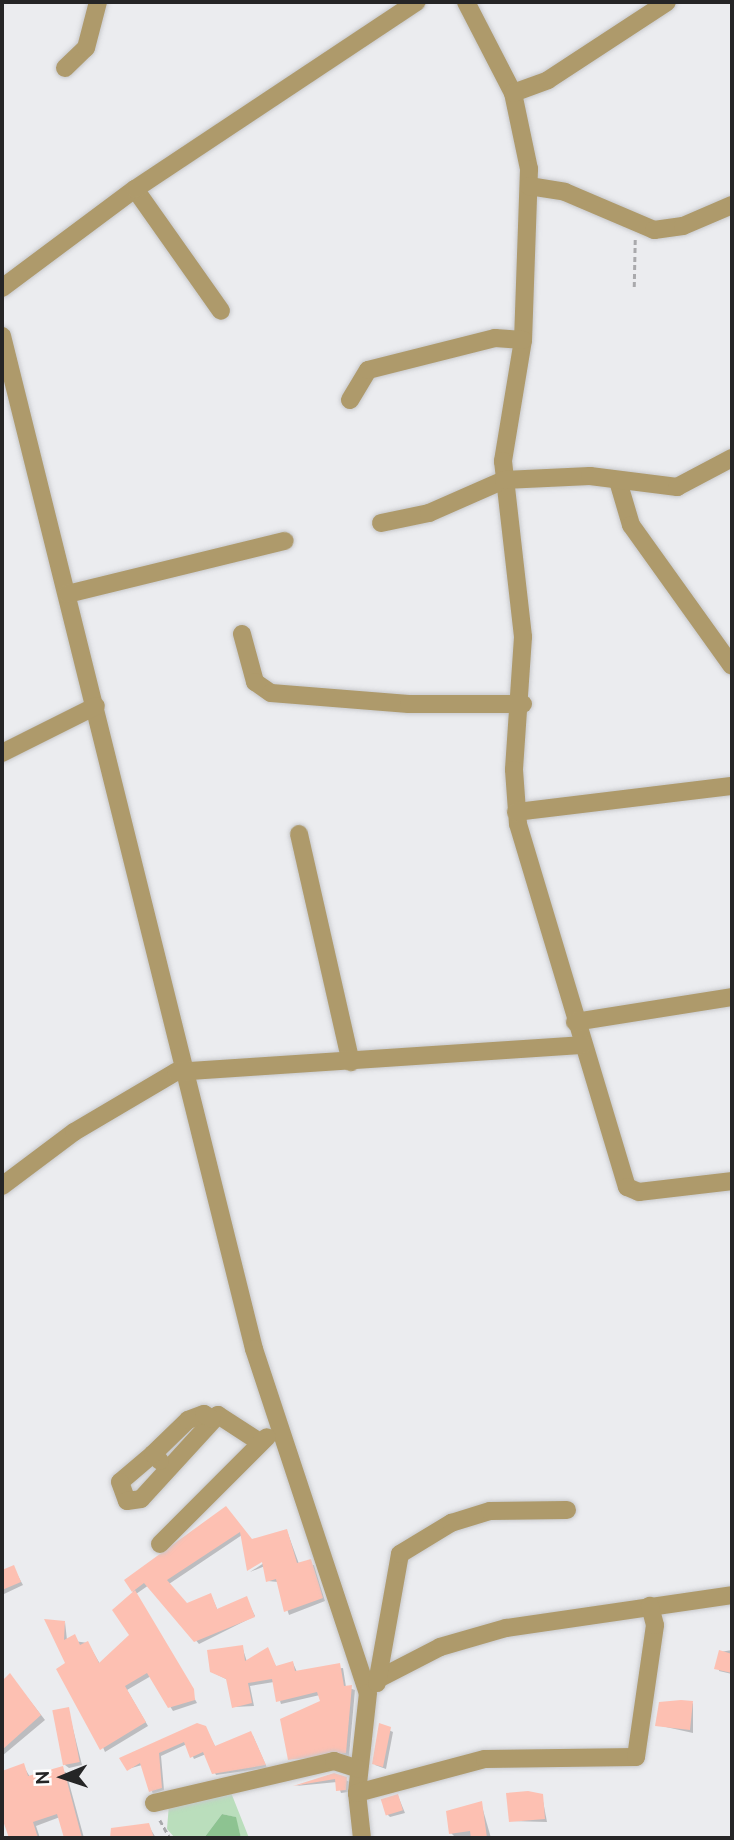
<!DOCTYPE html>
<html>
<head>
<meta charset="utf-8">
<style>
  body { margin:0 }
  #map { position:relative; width:734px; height:1840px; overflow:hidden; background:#ebecef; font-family:Ubuntu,sans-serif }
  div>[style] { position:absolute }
  .green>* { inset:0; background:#badebc }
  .forest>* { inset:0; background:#8dc391 }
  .shadow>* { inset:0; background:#0003 }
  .building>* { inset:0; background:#fdc0b2; transform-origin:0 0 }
  .path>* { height:2.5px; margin-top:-1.25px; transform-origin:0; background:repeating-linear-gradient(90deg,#a9a9ac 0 5px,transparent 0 8.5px) }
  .roads { filter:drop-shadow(0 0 2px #c7c8cb) drop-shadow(0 0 2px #c7c8cb) }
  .minor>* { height:18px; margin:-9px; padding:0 9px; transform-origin:9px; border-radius:9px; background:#ae9a6b }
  span { translate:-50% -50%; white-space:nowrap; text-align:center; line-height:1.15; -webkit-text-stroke:7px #fff; paint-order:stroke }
  .frame { position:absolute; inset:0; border:4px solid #252526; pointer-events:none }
  .north { position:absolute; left:28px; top:1742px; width:70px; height:70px; -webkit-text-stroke:5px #fff; paint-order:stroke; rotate:268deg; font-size:19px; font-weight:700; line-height:28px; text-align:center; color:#252526 }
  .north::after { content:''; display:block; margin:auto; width:24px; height:32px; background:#252526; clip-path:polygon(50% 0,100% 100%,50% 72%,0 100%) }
</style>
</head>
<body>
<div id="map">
  <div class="green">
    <i style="clip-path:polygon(230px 1790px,249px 1838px,241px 1838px,235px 1817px,222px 1814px,204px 1838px,175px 1838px,167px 1829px,169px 1804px)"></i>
  </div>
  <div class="forest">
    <i style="clip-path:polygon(222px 1814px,236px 1817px,241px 1838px,204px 1838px)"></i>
  </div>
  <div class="shadow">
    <i style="clip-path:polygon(226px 1508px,252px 1541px,287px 1531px,299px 1564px,314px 1565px,325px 1601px,289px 1615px,278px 1582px,268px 1581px,265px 1566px,250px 1572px,270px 1559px,242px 1535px,169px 1584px,187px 1605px,211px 1595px,218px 1611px,246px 1598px,255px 1616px,199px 1644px,149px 1585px,136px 1594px,197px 1703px,173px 1711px,151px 1676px,127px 1690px,148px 1726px,105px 1752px,58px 1644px,65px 1622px,67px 1640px,88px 1643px,100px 1664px,131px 1636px,133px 1591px)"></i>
    <i style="clip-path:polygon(13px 1567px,23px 1585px,4px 1594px,2px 1572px)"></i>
    <i style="clip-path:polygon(242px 1646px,247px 1662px,267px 1650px,277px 1668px,293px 1663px,297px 1672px,343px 1668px,346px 1687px,355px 1690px,349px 1756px,290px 1759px,322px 1702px,320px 1695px,281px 1704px,274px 1682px,250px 1686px,254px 1706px,234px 1707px,228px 1680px,212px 1672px)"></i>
    <i style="clip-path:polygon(732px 1650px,732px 1674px,719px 1671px,720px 1652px)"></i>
    <i style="clip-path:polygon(10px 1675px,45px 1720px,2px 1756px,2px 1721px,14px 1710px,2px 1697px)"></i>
    <i style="clip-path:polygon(693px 1703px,693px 1733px,657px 1725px)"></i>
    <i style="clip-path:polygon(68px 1709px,82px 1765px,69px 1768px,65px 1765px)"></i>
    <i style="clip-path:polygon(380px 1726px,393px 1732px,386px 1769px,375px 1765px)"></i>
    <i style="clip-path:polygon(205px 1727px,216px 1748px,253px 1736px,267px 1768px,216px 1775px,206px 1754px,194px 1759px,187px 1744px,161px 1756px,164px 1790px,153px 1794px,142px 1765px,128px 1769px)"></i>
    <i style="clip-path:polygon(23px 1765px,30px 1777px,66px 1772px,84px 1838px,65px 1838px,60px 1817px,36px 1826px,40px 1838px,2px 1838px,10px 1836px,2px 1814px,2px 1773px)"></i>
    <i style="clip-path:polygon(334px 1775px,350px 1782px,348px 1792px,341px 1793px,337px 1782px,296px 1786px)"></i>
    <i style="clip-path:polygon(398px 1796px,405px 1813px,390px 1817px,387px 1814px)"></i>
    <i style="clip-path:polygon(542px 1796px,547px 1822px,511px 1821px)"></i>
    <i style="clip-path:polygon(481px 1803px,491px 1838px,456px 1838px,451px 1833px)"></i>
    <i style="clip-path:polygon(148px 1825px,156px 1838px,109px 1838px,115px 1837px)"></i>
  </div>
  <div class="building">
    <i style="clip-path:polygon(226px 1506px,252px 1539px,287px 1529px,297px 1563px,311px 1559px,323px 1598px,284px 1612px,276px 1579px,266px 1582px,262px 1562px,247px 1571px,240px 1532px,167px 1580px,187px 1603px,211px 1593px,217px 1609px,247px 1596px,255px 1617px,194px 1642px,144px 1583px,132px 1592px,124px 1580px)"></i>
    <i style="clip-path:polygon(14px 1565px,21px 1582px,2px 1590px,2px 1570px)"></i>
    <i style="clip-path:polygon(135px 1590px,194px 1689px,195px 1700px,168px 1708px,147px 1673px,125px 1686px,146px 1722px,100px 1750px,56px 1669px,65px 1663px,44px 1619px,65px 1621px,64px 1640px,75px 1634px,80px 1645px,88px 1641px,99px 1663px,129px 1635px,112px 1610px)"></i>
    <i style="clip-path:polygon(243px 1645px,245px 1661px,268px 1647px,276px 1666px,293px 1661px,295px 1671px,340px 1663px,344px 1686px,352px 1685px,346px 1753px,288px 1760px,280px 1719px,320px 1701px,317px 1692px,276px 1702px,272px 1679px,248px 1683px,252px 1703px,232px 1708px,226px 1679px,210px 1672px,207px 1650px)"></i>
    <i style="clip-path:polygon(719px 1650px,732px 1654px,732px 1673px,714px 1669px)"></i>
    <i style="clip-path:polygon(10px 1673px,41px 1715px,2px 1750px,2px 1681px)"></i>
    <i style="clip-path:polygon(681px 1700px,693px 1701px,690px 1730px,655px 1726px,659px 1702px)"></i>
    <i style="left:69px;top:1707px;width:56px;height:17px;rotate:79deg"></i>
    <i style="clip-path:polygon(197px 1723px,206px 1726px,215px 1746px,251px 1731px,266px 1765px,212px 1774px,203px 1752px,190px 1758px,184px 1742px,159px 1753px,162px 1788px,149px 1792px,140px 1763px,127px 1771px,119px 1758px)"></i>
    <i style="clip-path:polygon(379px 1723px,391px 1727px,383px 1767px,372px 1764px)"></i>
    <i style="clip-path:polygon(24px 1763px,28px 1776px,63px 1766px,82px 1838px,64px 1838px,57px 1814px,33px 1822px,38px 1838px,9px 1838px,2px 1818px,2px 1771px)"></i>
    <i style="clip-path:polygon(334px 1773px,347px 1777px,346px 1790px,336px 1791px,335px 1779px,293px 1786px)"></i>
    <i style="clip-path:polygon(528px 1791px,543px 1794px,545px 1819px,509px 1822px,506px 1793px)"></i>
    <i style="left:398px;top:1794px;width:17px;height:18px;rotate:73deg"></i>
    <i style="clip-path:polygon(482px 1801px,487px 1838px,471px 1838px,470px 1831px,449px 1834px,446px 1811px)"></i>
    <i style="clip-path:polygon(149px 1823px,154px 1838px,110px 1838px,111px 1828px)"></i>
  </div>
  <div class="path">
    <i style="left:634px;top:287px;width:48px;rotate:-88.8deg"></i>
    <i style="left:160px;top:1820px;width:21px;rotate:61deg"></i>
  </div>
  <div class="roads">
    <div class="minor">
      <i style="left:466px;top:2px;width:102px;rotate:62.7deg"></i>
      <i style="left:513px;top:93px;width:78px;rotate:78.1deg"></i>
      <i style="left:529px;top:169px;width:171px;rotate:92deg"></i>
      <i style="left:523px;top:340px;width:123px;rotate:99.4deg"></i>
      <i style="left:503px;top:461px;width:177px;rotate:83.5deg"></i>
      <i style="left:523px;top:637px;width:133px;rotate:93.9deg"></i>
      <i style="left:514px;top:770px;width:54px;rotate:85.8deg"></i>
      <i style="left:518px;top:824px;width:379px;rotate:73.3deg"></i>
      <i style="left:627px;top:1187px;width:13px;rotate:23deg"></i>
      <i style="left:639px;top:1192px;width:94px;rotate:-6.7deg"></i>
      <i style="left:65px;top:68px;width:29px;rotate:-44deg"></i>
      <i style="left:86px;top:48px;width:48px;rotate:-75.4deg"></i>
      <i style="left:513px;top:93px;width:37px;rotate:-20deg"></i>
      <i style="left:548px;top:80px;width:142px;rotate:-33.2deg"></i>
      <i style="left:529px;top:186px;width:36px;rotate:9deg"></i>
      <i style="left:565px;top:192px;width:97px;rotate:23.1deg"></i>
      <i style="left:654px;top:230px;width:29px;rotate:-8deg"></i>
      <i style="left:683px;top:226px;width:53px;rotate:-23.2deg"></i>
      <i style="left:135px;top:189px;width:149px;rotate:54.8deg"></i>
      <i style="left:2px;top:288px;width:166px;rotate:-36.7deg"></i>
      <i style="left:135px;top:189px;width:338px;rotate:-33.6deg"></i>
      <i style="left:2px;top:336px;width:1044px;rotate:76.03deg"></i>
      <i style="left:254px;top:1349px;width:362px;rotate:71.7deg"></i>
      <i style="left:368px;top:1693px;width:101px;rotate:96.3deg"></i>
      <i style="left:357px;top:1793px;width:45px;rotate:83.7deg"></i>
      <i style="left:350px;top:400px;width:35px;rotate:-59deg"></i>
      <i style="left:368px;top:370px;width:131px;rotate:-14.1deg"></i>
      <i style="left:495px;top:338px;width:28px;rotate:4deg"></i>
      <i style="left:618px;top:481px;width:46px;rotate:73.5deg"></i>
      <i style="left:631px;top:525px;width:173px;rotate:54.4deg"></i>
      <i style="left:381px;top:523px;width:49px;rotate:-11.8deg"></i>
      <i style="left:429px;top:513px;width:82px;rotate:-23.7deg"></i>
      <i style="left:504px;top:480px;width:86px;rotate:-2.7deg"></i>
      <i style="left:590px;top:476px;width:88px;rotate:7.2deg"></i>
      <i style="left:677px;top:487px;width:62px;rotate:-27.8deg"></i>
      <i style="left:67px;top:594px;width:224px;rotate:-13.7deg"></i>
      <i style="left:242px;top:634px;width:50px;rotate:74.8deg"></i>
      <i style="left:255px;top:682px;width:19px;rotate:35deg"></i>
      <i style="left:271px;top:693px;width:138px;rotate:4.6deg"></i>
      <i style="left:409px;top:704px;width:114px"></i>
      <i style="left:2px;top:753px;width:105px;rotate:-26.6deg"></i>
      <i style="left:516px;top:812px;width:218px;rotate:-6.9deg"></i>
      <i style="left:299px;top:834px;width:234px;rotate:77.2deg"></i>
      <i style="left:575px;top:1022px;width:159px;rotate:-9deg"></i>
      <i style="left:2px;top:1186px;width:90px;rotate:-36.9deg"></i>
      <i style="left:74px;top:1132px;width:118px;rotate:-30.5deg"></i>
      <i style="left:176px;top:1072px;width:408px;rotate:-3.8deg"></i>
      <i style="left:153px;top:1454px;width:43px;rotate:139.7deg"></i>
      <i style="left:120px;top:1482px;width:20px;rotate:70deg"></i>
      <i style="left:127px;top:1501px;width:14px;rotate:-8deg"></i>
      <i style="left:141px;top:1499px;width:114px;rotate:-47.5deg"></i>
      <i style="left:218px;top:1415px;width:48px;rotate:33deg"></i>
      <i style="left:160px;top:1461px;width:10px;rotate:-135deg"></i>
      <i style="left:153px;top:1454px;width:49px;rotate:-44.2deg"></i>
      <i style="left:188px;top:1420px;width:17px;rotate:-21deg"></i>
      <i style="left:204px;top:1414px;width:9px;rotate:32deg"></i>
      <i style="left:160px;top:1544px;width:151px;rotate:-45deg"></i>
      <i style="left:382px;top:1677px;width:65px;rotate:-27.3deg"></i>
      <i style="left:440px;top:1647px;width:69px;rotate:-16.1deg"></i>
      <i style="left:506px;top:1628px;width:228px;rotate:-8.3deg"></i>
      <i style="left:377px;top:1683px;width:131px;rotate:-79.9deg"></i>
      <i style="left:400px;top:1554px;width:60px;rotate:-31.3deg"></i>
      <i style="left:451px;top:1523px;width:41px;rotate:-17.1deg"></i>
      <i style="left:490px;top:1511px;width:77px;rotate:-0.7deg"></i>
      <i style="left:357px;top:1793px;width:132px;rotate:-14.9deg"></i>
      <i style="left:485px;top:1759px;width:151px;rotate:-0.8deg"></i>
      <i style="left:636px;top:1757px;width:133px;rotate:-81.8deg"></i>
      <i style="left:655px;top:1625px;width:20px;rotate:-105deg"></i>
      <i style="left:154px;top:1803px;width:185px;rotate:-13.1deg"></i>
      <i style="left:334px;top:1761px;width:26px;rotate:18deg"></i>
    </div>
  </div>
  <div class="frame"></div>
  <div class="north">N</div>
</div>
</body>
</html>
